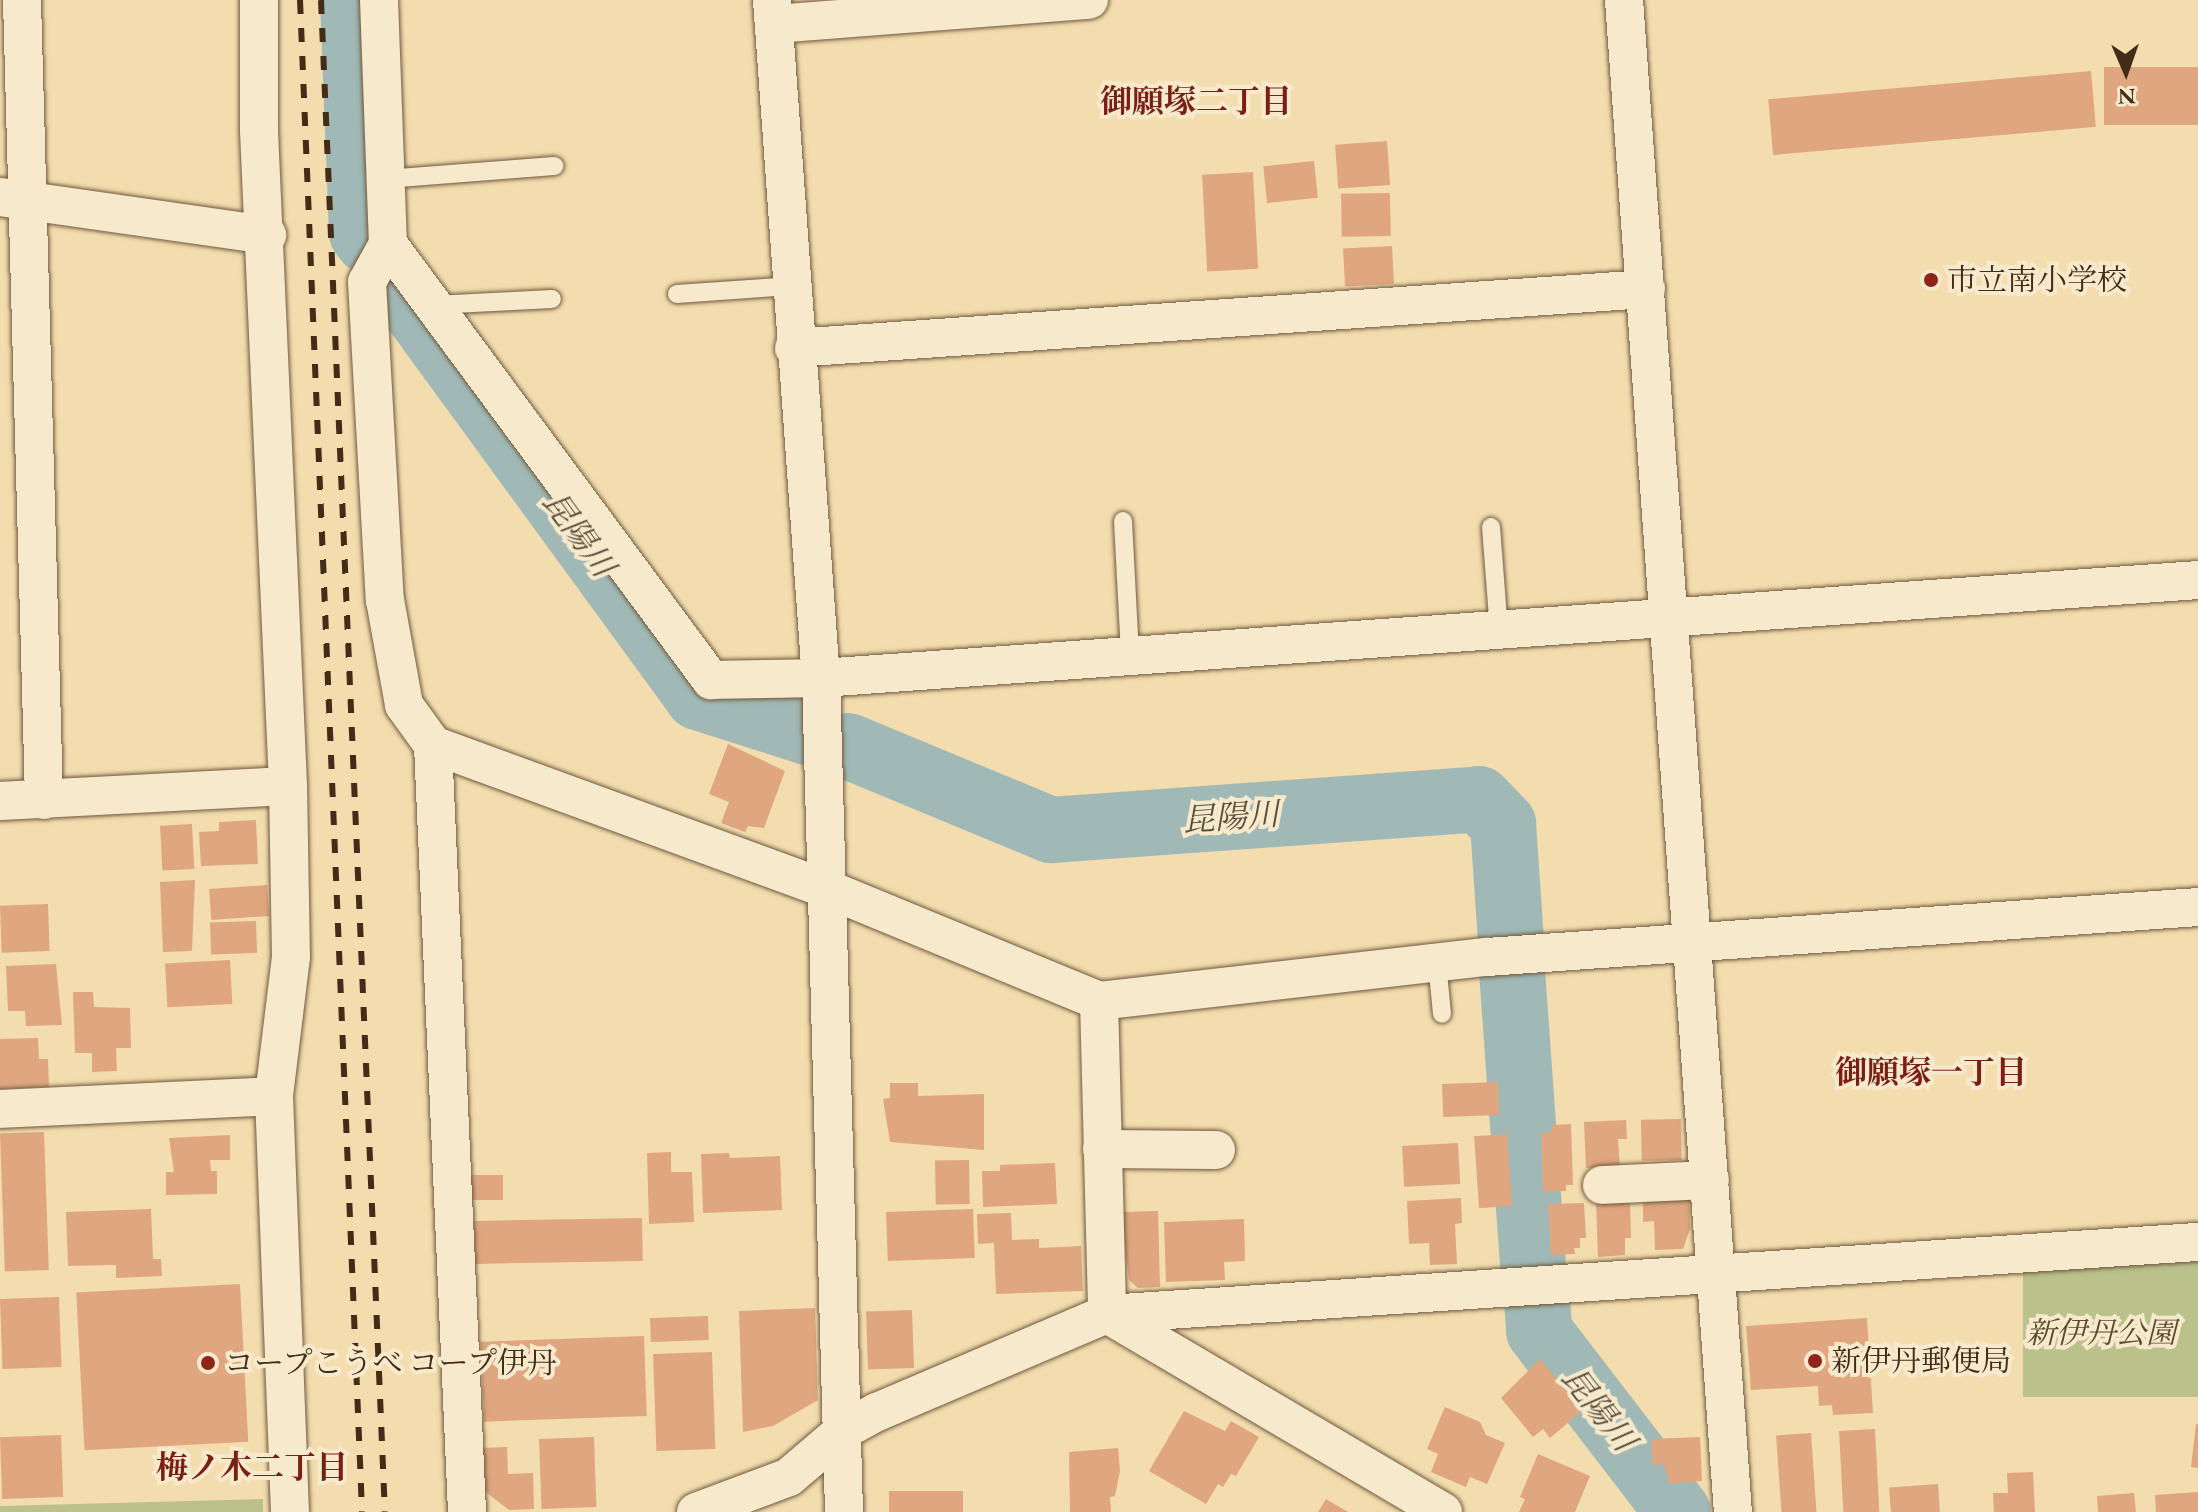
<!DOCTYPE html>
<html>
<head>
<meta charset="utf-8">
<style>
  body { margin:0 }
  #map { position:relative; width:2198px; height:1512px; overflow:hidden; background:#f3ddaf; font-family:"EB Garamond","Noto Serif JP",serif }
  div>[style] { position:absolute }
  .green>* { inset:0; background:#bac18b; transform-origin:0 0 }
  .river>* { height:66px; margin:-33px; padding:0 33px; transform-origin:33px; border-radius:33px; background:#a0b9b6 }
  .building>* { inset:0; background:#dfa680; transform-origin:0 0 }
  .roads { filter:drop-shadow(0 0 2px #6f593e) drop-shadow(0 0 2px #6f593e) }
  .service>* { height:18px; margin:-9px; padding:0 9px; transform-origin:9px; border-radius:9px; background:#f7e9cb }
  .minor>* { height:38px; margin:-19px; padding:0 19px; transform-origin:19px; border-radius:19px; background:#f7e9cb }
  .rail>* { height:6px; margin-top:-3px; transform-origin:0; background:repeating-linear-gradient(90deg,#432d19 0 14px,transparent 0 28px) }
  .dots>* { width:22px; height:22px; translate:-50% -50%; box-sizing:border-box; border:4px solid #f7e9cb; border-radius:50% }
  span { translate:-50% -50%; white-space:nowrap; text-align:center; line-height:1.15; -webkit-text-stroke:8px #f7e9cb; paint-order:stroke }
  .poi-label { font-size:30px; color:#432d19 }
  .left { translate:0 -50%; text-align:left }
  .park-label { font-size:30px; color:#5b4b30; font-style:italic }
  .neighbourhood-label { font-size:32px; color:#7a1f14; font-weight:700 }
  .water-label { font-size:32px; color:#5a5040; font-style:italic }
  .north { position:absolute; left:2086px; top:32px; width:80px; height:80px; -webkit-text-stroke:6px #f7e9cb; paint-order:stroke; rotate:178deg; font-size:22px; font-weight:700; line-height:32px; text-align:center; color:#432d19 }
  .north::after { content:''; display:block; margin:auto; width:28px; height:36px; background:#432d19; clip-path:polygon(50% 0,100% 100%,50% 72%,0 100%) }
</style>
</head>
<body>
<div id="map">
  <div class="green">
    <i style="left:2198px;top:1256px;width:141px;height:175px;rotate:90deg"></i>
    <i style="clip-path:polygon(263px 1499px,263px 1512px,0 1512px,0 1506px)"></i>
  </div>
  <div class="river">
    <i style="left:353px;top:0;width:233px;rotate:87.8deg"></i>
    <i style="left:362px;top:233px;width:9px;rotate:54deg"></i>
    <i style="left:392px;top:278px;width:519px;rotate:53.86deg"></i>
    <i style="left:698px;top:697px;width:115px;rotate:17.7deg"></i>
    <i style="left:848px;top:746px;width:220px;rotate:22.5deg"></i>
    <i style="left:1051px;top:830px;width:429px;rotate:-4.1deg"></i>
    <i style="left:1479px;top:799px;width:35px;rotate:46deg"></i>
    <i style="left:1503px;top:824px;width:116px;rotate:86.1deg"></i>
    <i style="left:1512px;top:971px;width:295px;rotate:85.9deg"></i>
    <i style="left:1537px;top:1299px;width:32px;rotate:86deg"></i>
    <i style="left:1539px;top:1331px;width:228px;rotate:52.5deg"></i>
  </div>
  <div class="building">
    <i style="left:2198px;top:67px;width:58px;height:94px;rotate:90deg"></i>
    <i style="left:2091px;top:71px;width:56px;height:324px;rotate:85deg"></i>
    <i style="left:1387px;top:141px;width:44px;height:52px;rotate:86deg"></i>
    <i style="left:1314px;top:161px;width:37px;height:51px;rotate:84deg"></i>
    <i style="left:1253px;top:172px;width:97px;height:51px;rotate:87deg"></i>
    <i style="left:1390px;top:193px;width:43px;height:49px;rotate:89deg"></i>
    <i style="left:1392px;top:246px;width:38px;height:49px;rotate:87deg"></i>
    <i style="clip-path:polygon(728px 744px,785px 771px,764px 828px,748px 826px,745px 832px,721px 823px,729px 802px,709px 794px)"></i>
    <i style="clip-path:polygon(256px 820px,258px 864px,201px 866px,199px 832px,219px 831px,219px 822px)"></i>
    <i style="left:192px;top:824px;width:45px;height:32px;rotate:87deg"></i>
    <i style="clip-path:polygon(195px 880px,192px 951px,163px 952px,160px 882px)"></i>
    <i style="left:267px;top:885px;width:31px;height:58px;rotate:86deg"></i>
    <i style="left:48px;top:904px;width:47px;height:48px;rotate:88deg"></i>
    <i style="left:256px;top:921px;width:32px;height:46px;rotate:88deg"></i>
    <i style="left:230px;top:960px;width:44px;height:65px;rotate:87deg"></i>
    <i style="clip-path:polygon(56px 964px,62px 1025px,26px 1026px,25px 1011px,8px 1011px,6px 966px)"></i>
    <i style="clip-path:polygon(73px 992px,93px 992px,94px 1007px,130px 1008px,131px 1048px,116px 1048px,117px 1071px,92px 1072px,92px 1053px,75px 1053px)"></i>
    <i style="clip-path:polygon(38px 1038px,39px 1059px,48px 1059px,49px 1087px,0 1089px,0 1039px)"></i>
    <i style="left:1498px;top:1082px;width:33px;height:56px;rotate:88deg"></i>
    <i style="clip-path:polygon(890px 1083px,918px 1083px,918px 1096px,984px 1094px,984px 1150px,890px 1142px,883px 1099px,890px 1098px)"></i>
    <i style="left:1681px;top:1119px;width:41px;height:40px;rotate:89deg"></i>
    <i style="clip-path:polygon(1626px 1120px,1627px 1139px,1618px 1139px,1620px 1167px,1586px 1168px,1584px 1122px)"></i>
    <i style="clip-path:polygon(1571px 1124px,1573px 1185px,1566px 1185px,1566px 1191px,1543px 1192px,1541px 1133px,1552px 1132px,1552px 1125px)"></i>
    <i style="left:44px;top:1132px;width:138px;height:44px;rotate:88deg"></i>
    <i style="left:1507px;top:1134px;width:72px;height:33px;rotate:86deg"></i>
    <i style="clip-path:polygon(230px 1135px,230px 1160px,210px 1160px,211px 1171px,217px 1171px,217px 1194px,166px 1195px,166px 1172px,174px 1172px,169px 1138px)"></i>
    <i style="left:1458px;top:1143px;width:41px;height:56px;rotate:87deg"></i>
    <i style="clip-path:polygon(671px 1152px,671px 1172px,692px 1172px,694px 1222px,649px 1224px,647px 1153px)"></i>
    <i style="clip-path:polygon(729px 1153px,730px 1158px,780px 1156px,782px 1210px,703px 1213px,701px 1154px)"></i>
    <i style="left:969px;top:1160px;width:44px;height:34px;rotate:89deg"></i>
    <i style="clip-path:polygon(1055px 1163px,1057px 1204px,983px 1207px,982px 1171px,1000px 1171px,1000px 1165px)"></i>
    <i style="left:503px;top:1175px;width:25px;height:34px;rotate:90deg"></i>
    <i style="clip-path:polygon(1461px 1198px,1462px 1223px,1455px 1224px,1457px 1264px,1430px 1265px,1429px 1243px,1409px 1244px,1407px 1201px)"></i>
    <i style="clip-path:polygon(1689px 1200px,1690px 1229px,1683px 1249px,1655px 1250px,1654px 1221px,1643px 1222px,1643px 1201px)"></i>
    <i style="clip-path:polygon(1630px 1201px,1631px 1238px,1625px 1238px,1625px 1255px,1598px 1257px,1596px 1203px)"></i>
    <i style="clip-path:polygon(1584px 1203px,1586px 1238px,1580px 1238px,1580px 1248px,1574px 1248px,1575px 1254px,1551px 1255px,1548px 1204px)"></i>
    <i style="clip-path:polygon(151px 1209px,153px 1259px,161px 1259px,162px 1276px,116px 1278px,116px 1265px,68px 1266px,66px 1212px)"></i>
    <i style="left:973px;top:1209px;width:49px;height:87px;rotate:88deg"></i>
    <i style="clip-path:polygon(1158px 1211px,1160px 1287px,1138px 1288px,1129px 1280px,1121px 1212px)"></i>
    <i style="clip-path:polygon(1011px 1213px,1012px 1240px,1039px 1239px,1039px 1248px,1081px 1246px,1083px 1291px,996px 1294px,994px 1243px,978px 1244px,977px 1214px)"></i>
    <i style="left:642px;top:1218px;width:43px;height:168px;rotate:89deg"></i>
    <i style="clip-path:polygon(1244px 1219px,1245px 1261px,1224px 1262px,1225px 1280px,1166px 1282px,1164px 1222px)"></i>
    <i style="left:240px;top:1284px;width:158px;height:164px;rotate:87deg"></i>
    <i style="left:59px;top:1297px;width:70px;height:59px;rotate:88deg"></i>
    <i style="clip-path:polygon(815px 1308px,818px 1400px,773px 1426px,743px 1432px,739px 1311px)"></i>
    <i style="left:912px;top:1310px;width:58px;height:46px;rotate:88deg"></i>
    <i style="left:708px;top:1316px;width:24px;height:58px;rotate:88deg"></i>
    <i style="clip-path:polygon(1867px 1318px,1873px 1413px,1833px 1415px,1832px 1405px,1819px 1406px,1818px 1386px,1751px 1390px,1746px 1326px)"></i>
    <i style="left:644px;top:1336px;width:80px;height:163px;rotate:88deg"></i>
    <i style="left:712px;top:1352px;width:97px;height:59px;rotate:88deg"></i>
    <i style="clip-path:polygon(1540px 1359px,1583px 1410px,1550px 1438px,1543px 1429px,1533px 1437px,1501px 1398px)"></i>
    <i style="clip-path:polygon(1445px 1407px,1480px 1422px,1486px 1435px,1505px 1443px,1487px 1484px,1470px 1477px,1466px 1487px,1431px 1472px,1438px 1454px,1427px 1449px)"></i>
    <i style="clip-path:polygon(1184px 1411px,1225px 1431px,1231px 1421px,1259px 1437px,1236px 1476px,1231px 1474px,1223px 1487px,1218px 1484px,1206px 1504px,1149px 1471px)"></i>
    <i style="clip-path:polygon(2196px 1424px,2198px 1424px,2198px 1468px,2191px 1467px)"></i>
    <i style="left:1875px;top:1429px;width:83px;height:36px;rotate:87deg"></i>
    <i style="left:1811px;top:1433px;width:79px;height:35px;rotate:86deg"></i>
    <i style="left:61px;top:1435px;width:62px;height:61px;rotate:88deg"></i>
    <i style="left:594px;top:1437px;width:70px;height:55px;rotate:88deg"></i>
    <i style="clip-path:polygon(1700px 1437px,1702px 1481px,1669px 1484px,1664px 1464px,1653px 1465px,1651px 1439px)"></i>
    <i style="clip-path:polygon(507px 1447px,508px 1474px,533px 1473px,534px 1509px,509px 1510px,483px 1490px,482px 1448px)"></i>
    <i style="clip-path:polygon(1118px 1448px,1120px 1471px,1115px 1496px,1110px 1497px,1111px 1512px,1070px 1512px,1069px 1452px)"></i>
    <i style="clip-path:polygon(1538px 1454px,1590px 1476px,1575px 1512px,1519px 1512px,1525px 1499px,1520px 1497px)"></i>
    <i style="clip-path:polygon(2033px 1472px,2035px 1512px,1994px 1512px,1993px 1493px,2008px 1493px,2007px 1473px)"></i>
    <i style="left:1938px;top:1484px;width:28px;height:49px;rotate:86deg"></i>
    <i style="left:963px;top:1491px;width:21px;height:74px;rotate:90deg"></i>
    <i style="clip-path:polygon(2198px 1492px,2198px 1512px,2156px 1512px,2155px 1495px)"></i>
    <i style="clip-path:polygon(2134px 1493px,2136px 1512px,2098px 1512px,2097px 1496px)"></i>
    <i style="clip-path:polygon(1326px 1499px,1348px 1512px,1318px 1512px)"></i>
  </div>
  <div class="roads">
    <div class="service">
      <i style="left:385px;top:179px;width:170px;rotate:-4.4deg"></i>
      <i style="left:677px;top:294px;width:113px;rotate:-4deg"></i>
      <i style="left:434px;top:305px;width:118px;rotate:-2.9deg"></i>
      <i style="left:1123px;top:521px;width:135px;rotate:87deg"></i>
      <i style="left:1491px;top:527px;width:103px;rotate:85.6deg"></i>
      <i style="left:1437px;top:962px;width:52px;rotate:84.5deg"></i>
    </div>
    <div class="minor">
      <i style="left:22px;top:0;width:800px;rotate:88.42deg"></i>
      <i style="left:259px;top:0;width:131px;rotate:90deg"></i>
      <i style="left:259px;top:131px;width:656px;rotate:87.46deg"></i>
      <i style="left:288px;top:786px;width:171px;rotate:89deg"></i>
      <i style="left:291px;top:957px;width:140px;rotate:97deg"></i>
      <i style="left:274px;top:1096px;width:416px;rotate:87.8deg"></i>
      <i style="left:379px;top:0;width:244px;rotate:87.9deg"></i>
      <i style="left:388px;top:244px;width:43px;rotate:118.9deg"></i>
      <i style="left:367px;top:282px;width:319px;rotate:86.8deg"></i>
      <i style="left:385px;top:600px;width:107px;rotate:79.7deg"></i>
      <i style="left:404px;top:705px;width:49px;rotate:54.1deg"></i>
      <i style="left:433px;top:745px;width:768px;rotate:87.46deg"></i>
      <i style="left:772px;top:0;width:680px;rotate:85.87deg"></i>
      <i style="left:821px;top:678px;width:834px;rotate:88.42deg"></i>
      <i style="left:1624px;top:0;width:1516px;rotate:85.88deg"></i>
      <i style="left:774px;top:24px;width:316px;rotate:-4.4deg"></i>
      <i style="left:0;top:197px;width:270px;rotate:8.1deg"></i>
      <i style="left:388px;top:244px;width:543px;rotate:53.47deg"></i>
      <i style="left:711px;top:680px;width:110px;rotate:-1deg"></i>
      <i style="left:821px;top:678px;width:1380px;rotate:-4.07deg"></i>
      <i style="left:794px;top:348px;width:854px;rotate:-3.96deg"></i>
      <i style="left:433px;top:745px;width:423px;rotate:20.1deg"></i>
      <i style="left:830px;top:890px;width:291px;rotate:22.4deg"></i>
      <i style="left:1099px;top:1001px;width:390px;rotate:-6.5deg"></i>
      <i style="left:1487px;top:957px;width:713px;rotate:-4.02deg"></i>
      <i style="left:0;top:801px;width:288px;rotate:-3deg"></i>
      <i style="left:1099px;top:1001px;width:313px;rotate:88.5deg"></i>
      <i style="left:0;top:1109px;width:274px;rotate:-2.7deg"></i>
      <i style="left:1102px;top:1149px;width:114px;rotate:0.5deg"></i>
      <i style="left:1602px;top:1185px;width:108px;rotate:-2.7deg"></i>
      <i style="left:1107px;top:1314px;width:390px;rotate:30.5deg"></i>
      <i style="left:696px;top:1512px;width:99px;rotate:-20.6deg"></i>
      <i style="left:789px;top:1477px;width:72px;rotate:-40.5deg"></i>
      <i style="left:844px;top:1430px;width:38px;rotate:-29deg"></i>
      <i style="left:877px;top:1412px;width:250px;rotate:-23.1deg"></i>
      <i style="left:1107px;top:1314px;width:1093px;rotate:-3.78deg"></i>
    </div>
  </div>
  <div class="rail">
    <i style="left:300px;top:0;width:1513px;rotate:87.65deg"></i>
    <i style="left:321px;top:0;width:1513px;rotate:87.58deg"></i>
  </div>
  <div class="dots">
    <i style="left:1931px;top:280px;background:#8f2418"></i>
    <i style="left:1815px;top:1361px;background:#8f2418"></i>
    <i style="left:208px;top:1363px;background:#8f2418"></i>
  </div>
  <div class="poi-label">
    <span class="left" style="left:1947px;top:280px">市立南小学校</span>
    <span class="left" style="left:1831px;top:1361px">新伊丹郵便局</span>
    <span class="left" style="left:224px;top:1363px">コープこうべ コープ伊丹</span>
  </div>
  <div class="park-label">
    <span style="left:2101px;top:1333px">新伊丹公園</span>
  </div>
  <div class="neighbourhood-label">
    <span style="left:1196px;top:101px">御願塚二丁目</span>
    <span style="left:1931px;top:1072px">御願塚一丁目</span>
    <span style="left:252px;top:1467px">梅ノ木二丁目</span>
  </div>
  <div class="water-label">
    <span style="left:579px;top:534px;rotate:54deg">昆陽川</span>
    <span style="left:1231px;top:817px;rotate:-4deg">昆陽川</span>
    <span style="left:1599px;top:1409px;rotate:52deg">昆陽川</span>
  </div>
  <div class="north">N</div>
</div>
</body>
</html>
